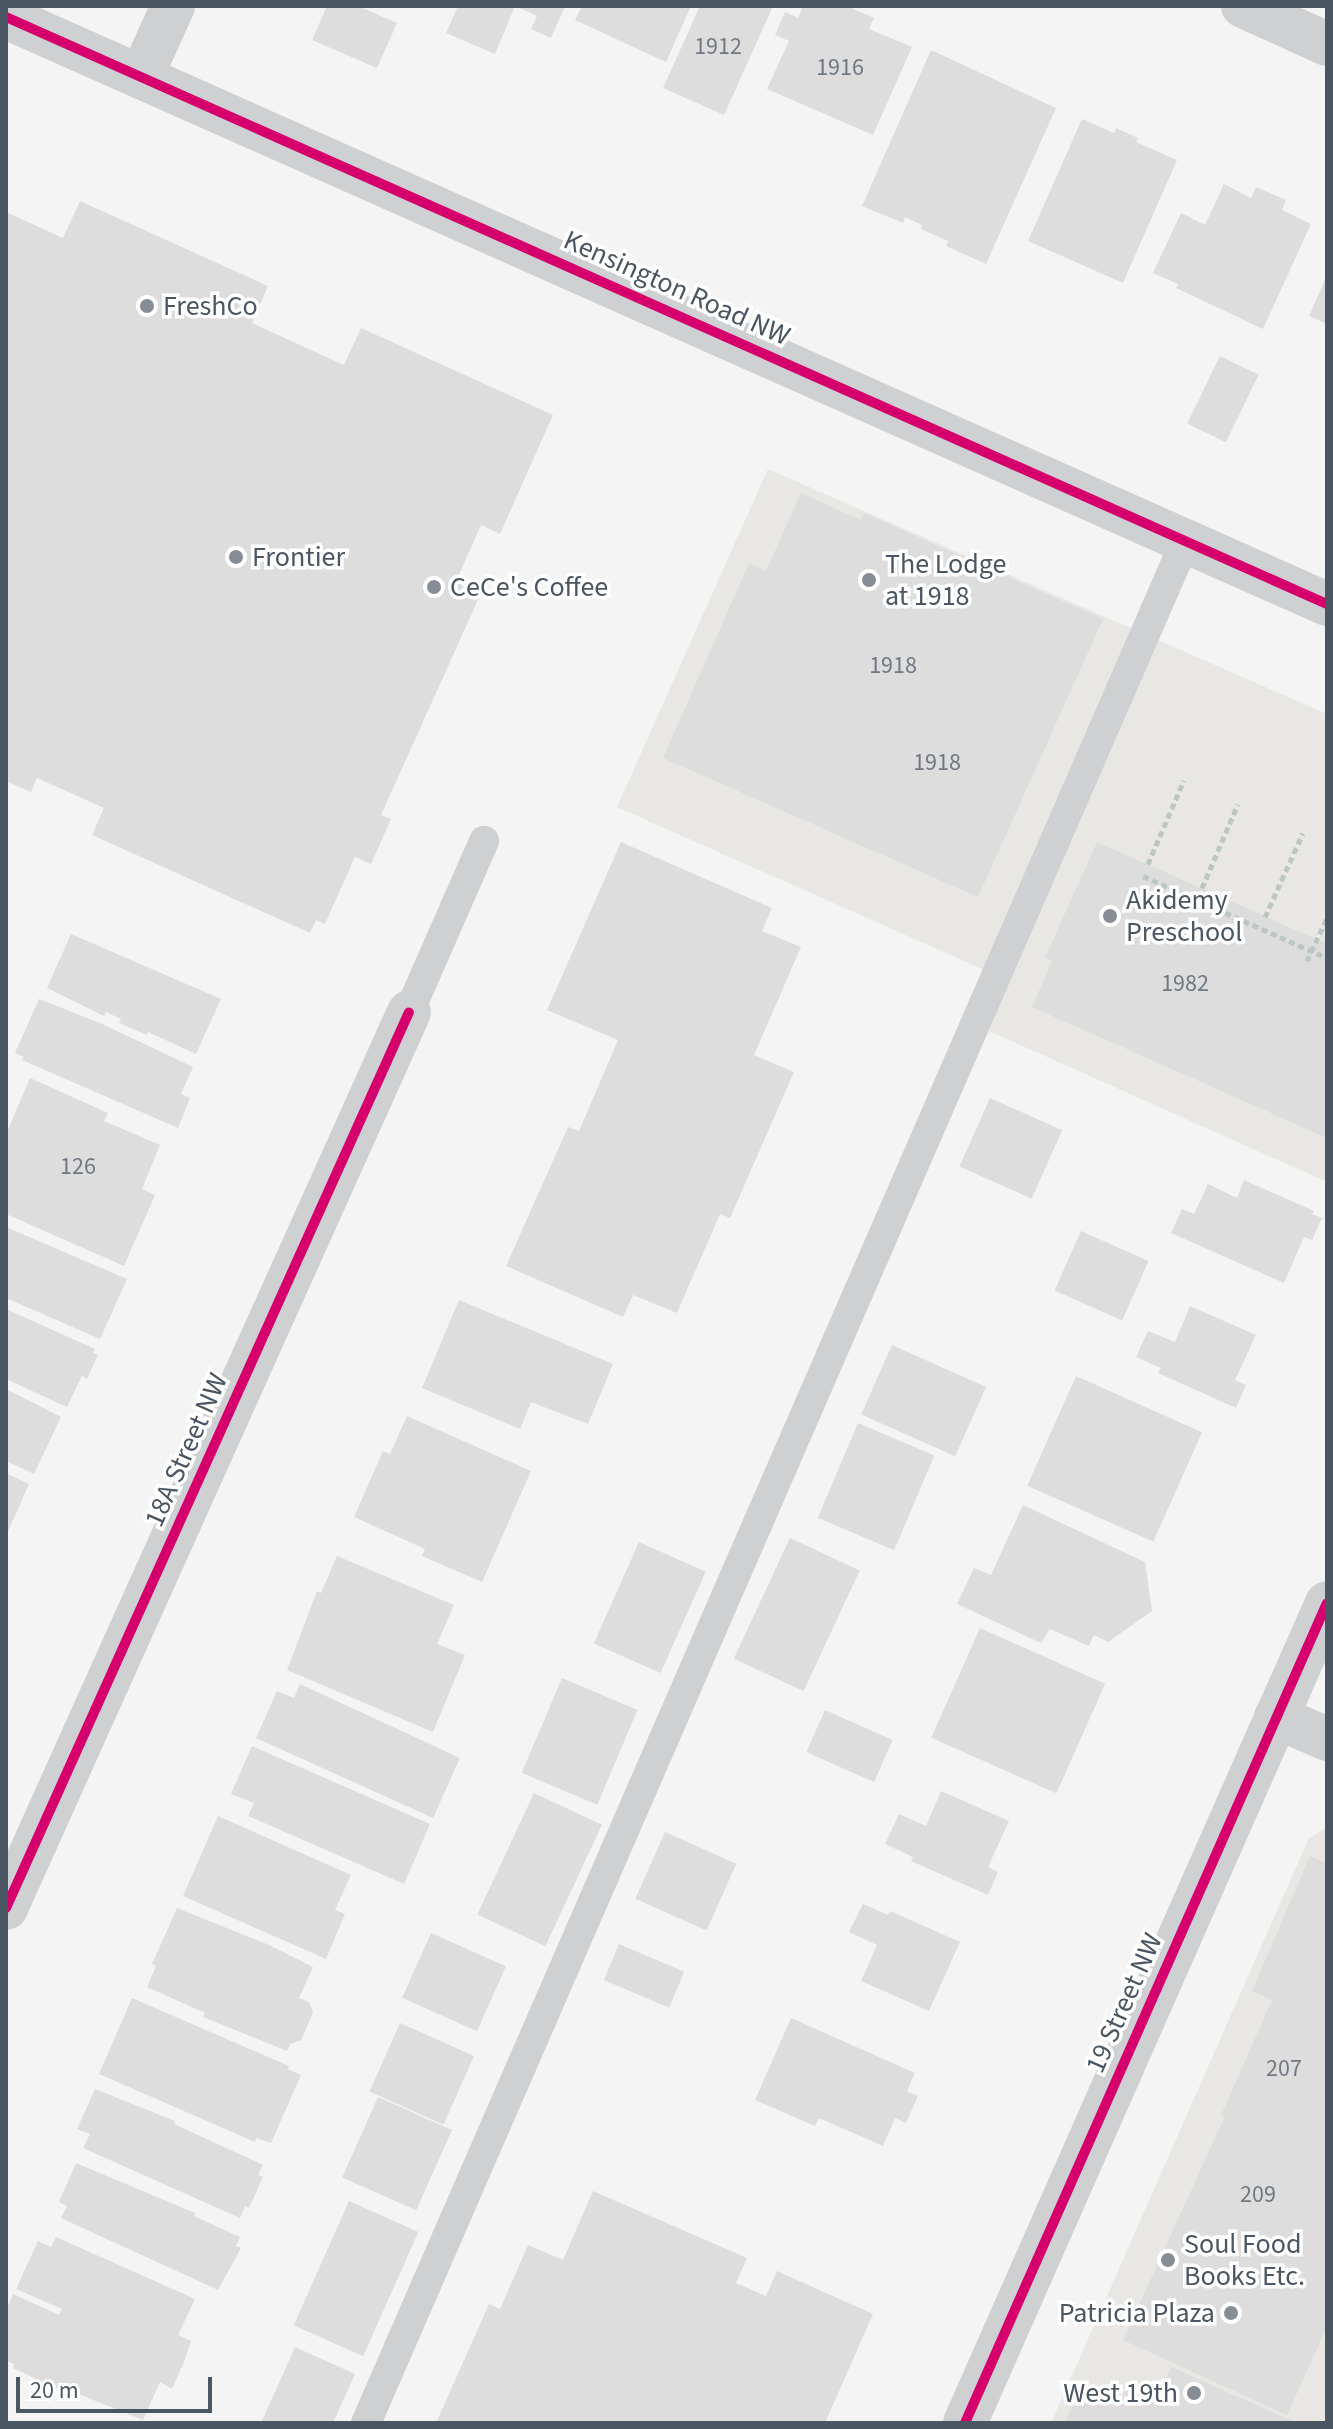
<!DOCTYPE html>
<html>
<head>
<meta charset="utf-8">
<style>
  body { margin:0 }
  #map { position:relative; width:1333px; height:2429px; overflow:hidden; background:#f4f4f4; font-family:"Source Sans 3",sans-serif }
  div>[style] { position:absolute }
  .commercial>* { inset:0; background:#e8e7e3 }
  .building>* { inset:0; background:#ddddde; transform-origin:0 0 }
  .path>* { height:5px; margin-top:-2.5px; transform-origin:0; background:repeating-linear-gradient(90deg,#bcc7c4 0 6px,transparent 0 10px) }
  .service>* { height:30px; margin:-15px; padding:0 15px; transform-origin:15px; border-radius:15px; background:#ced0d2 }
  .minor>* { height:44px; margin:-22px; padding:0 22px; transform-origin:22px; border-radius:22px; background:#ced0d2 }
  .tertiary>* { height:44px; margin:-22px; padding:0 22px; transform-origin:22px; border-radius:22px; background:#ced0d2 }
  .cycleway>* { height:10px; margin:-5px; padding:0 5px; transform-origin:5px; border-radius:5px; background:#d6006c }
  .dots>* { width:22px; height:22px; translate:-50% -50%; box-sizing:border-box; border:4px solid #fff; border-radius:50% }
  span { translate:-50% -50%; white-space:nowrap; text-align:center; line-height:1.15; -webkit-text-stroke:7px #fff; paint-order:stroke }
  .number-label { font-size:24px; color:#707881 }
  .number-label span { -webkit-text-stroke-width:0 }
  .street-label { font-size:28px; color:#4a5661 }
  .poi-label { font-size:28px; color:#4a5661 }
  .left { translate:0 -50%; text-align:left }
  .right { translate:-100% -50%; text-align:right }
  .frame { position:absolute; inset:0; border:8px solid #4a5661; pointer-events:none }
  .scale { position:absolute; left:16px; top:2377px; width:196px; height:36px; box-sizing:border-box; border:4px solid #4a5661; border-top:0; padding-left:10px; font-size:24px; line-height:28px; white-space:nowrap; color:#4a5661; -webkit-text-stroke:6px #fff; paint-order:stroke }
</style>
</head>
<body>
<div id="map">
  <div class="commercial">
    <i style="clip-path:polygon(768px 469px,1327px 714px,1327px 1182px,971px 1023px,991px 973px,617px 807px)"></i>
    <i style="clip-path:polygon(1327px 1827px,1327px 2423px,1051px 2423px,1309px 1838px)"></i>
  </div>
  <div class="building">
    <i style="clip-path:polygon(327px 6px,358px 6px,397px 23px,377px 68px,312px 40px)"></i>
    <i style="clip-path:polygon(458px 6px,565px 6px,551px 38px,531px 29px,537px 16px,515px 6px,495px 54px,446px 33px)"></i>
    <i style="clip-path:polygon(582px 6px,691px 6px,666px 62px,575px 20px)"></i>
    <i style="clip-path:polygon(700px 6px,773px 6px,724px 115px,663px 88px)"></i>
    <i style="clip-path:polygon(803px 6px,847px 6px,874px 18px,869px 29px,912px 47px,873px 135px,767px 89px,789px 41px,775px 35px,785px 12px,798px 18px)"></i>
    <i style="clip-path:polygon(931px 50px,1056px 108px,986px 264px,946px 246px,948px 241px,921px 229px,922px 225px,905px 217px,903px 223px,862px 206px)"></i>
    <i style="clip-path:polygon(1082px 119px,1114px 133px,1116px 128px,1138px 138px,1136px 142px,1177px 160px,1123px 283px,1028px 241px)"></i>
    <i style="clip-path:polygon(1224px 184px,1251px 198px,1256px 187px,1286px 200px,1282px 210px,1311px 224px,1263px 329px,1176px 288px,1178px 284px,1153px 273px,1181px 213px,1205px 225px)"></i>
    <i style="clip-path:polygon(80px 201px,268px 286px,252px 323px,344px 365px,361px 328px,553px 415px,500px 534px,481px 525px,457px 579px,482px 591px,381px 815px,391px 819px,371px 864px,355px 857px,325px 924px,316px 920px,310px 933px,92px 835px,104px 808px,37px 778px,31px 792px,6px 781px,6px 212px,63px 238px)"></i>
    <i style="clip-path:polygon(1327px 275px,1327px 324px,1309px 316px)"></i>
    <i style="left:1220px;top:356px;width:43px;height:75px;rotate:26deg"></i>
    <i style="clip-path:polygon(801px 493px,861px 520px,864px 513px,1103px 619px,978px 897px,663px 758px,749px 563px,766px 571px)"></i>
    <i style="clip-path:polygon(621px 842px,772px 908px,762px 931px,801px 947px,754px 1055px,794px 1072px,730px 1218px,720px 1214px,677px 1313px,633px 1295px,623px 1317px,506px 1266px,568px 1127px,579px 1131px,618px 1040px,547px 1010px)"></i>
    <i style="clip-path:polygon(1097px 842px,1327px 944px,1327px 1138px,1032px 1007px,1052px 961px,1045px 958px)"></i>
    <i style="clip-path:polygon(71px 934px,221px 999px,196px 1054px,148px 1032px,147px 1035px,119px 1023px,121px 1019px,106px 1012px,104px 1016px,47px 988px)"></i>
    <i style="clip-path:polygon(39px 999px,100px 1023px,193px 1067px,181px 1094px,190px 1098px,178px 1128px,22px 1060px,24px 1057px,15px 1053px)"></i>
    <i style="clip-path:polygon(30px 1078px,108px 1113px,104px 1121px,160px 1145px,142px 1189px,155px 1195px,124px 1266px,6px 1214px,6px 1134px)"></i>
    <i style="left:990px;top:1098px;width:79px;height:75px;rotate:24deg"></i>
    <i style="clip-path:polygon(1244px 1180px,1314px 1211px,1312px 1214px,1322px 1218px,1312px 1240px,1304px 1237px,1284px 1283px,1171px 1233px,1182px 1209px,1194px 1214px,1208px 1184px,1237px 1198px)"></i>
    <i style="clip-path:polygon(6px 1227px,127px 1279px,100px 1339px,6px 1298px)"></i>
    <i style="left:1081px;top:1231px;width:74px;height:65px;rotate:24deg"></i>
    <i style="clip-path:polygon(459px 1300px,613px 1364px,588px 1424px,531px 1402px,520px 1429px,422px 1388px)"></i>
    <i style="clip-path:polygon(1190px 1306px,1256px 1335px,1235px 1380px,1246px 1385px,1236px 1408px,1158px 1373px,1161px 1368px,1136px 1357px,1148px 1331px,1175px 1342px)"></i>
    <i style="clip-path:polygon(6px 1309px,95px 1349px,93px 1353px,98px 1355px,87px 1379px,82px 1376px,67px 1407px,6px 1379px)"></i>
    <i style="left:892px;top:1345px;width:103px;height:76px;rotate:24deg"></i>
    <i style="left:1076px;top:1376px;width:138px;height:120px;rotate:24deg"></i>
    <i style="clip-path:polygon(6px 1389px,61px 1417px,34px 1474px,6px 1461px)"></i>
    <i style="clip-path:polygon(407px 1416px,531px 1471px,482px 1582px,422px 1556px,425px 1549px,354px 1517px,383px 1451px,390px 1454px)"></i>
    <i style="left:858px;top:1423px;width:83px;height:103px;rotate:23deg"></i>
    <i style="clip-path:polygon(6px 1473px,29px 1484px,6px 1536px)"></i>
    <i style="clip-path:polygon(1023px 1505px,1145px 1562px,1152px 1611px,1108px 1642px,1094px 1635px,1089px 1646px,1050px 1629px,1041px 1643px,957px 1604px,974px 1568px,991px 1575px)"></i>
    <i style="left:790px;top:1538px;width:77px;height:133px;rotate:25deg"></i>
    <i style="left:639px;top:1542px;width:73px;height:111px;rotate:24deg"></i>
    <i style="clip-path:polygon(337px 1556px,454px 1605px,437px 1644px,465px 1655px,433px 1732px,287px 1670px,317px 1591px,321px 1593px)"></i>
    <i style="left:980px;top:1628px;width:137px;height:120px;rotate:24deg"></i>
    <i style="left:562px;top:1678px;width:82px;height:103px;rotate:23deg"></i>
    <i style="clip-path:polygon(300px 1684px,460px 1758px,433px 1818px,256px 1738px,277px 1691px,294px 1698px)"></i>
    <i style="left:825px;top:1710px;width:74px;height:46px;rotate:24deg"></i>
    <i style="clip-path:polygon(252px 1746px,430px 1824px,404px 1884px,248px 1816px,254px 1803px,231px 1794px)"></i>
    <i style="clip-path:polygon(941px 1791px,1009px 1821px,988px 1867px,998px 1872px,988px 1895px,911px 1861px,913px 1857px,885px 1844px,899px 1814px,926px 1826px)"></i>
    <i style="left:534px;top:1793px;width:75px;height:134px;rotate:25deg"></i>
    <i style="clip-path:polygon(218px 1816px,351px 1875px,335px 1910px,345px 1914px,326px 1959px,183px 1896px)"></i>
    <i style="left:665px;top:1832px;width:78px;height:73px;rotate:24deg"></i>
    <i style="clip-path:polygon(1310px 1856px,1327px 1864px,1327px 2327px,1287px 2415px,1123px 2340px,1225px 2116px,1221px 2115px,1272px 2000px,1252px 1991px)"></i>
    <i style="clip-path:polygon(863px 1904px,888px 1915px,890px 1911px,960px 1942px,929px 2011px,861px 1981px,877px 1945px,849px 1932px)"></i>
    <i style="clip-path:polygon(177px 1908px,269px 1945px,313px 1967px,299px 1998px,309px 2002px,313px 2013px,301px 2040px,290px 2044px,287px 2051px,203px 2017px,205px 2013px,147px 1987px,156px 1966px,152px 1964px)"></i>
    <i style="left:431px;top:1933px;width:82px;height:71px;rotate:24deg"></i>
    <i style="left:619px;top:1944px;width:71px;height:39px;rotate:23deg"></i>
    <i style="clip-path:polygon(132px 1998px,289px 2066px,288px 2069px,301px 2075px,271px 2143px,256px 2138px,255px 2142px,99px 2074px)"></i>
    <i style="clip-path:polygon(791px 2018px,915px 2073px,907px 2091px,918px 2096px,906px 2123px,895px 2118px,883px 2146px,819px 2118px,815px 2126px,755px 2100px)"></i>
    <i style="left:400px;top:2023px;width:81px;height:75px;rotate:24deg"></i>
    <i style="clip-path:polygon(95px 2089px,175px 2121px,174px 2124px,263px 2165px,258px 2175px,263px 2177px,249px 2208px,245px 2206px,240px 2218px,83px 2148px,90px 2134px,77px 2129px)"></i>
    <i style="left:378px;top:2097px;width:81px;height:88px;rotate:24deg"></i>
    <i style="clip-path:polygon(76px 2163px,195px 2213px,194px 2216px,240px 2237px,236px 2246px,241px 2248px,218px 2290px,61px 2218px,67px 2206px,59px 2202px)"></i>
    <i style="clip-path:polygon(593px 2191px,747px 2258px,736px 2283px,766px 2296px,777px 2271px,873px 2314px,825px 2423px,436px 2423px,489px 2304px,500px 2309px,528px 2245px,563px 2260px)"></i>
    <i style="left:349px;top:2201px;width:76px;height:136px;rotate:24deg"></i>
    <i style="clip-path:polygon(56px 2237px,195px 2299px,178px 2335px,191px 2341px,184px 2362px,172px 2389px,160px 2382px,143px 2420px,76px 2393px,74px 2397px,13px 2368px,14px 2364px,6px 2361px,6px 2310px,13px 2294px,59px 2315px,62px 2309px,16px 2289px,38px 2241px,51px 2247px)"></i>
    <i style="clip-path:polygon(295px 2347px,355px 2374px,333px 2423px,261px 2423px)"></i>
    <i style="clip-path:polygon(1171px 2367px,1297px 2423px,1065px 2423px,1080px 2389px,1118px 2406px,1128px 2384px,1157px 2397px)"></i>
  </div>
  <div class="path">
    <i style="left:1148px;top:864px;width:91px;rotate:-66.8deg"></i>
    <i style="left:1143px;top:876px;width:201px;rotate:24deg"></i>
    <i style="left:1202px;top:888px;width:91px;rotate:-66.8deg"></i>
    <i style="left:1265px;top:917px;width:92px;rotate:-65.7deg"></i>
    <i style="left:1307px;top:961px;width:47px;rotate:-65.1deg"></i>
  </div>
  <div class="service">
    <i style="left:409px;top:1012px;width:187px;rotate:-66.3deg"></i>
    <i style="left:366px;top:2423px;width:2054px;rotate:-66.47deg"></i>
  </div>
  <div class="minor">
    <i style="left:1243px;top:6px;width:92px;rotate:24.3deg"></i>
    <i style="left:141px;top:77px;width:78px;rotate:-65.7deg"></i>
    <i style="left:1276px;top:1717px;width:56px;rotate:23.3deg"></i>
    <i style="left:6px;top:1908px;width:982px;rotate:-65.78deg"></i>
  </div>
  <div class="tertiary">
    <i style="left:6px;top:17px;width:1446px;rotate:23.96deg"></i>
    <i style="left:965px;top:2423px;width:896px;rotate:-66.18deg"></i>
  </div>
  <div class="cycleway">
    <i style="left:6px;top:17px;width:1446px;rotate:23.96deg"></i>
    <i style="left:6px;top:1908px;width:982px;rotate:-65.78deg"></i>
    <i style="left:965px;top:2423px;width:896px;rotate:-66.18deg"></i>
  </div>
  <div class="dots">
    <i style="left:147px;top:306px;background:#868d94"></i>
    <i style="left:236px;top:557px;background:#868d94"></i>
    <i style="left:869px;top:580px;background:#868d94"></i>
    <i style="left:434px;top:587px;background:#868d94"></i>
    <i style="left:1110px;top:916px;background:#868d94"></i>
    <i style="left:1168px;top:2260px;background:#868d94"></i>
    <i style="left:1231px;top:2313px;background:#868d94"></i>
    <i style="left:1194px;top:2393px;background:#868d94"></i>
  </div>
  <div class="number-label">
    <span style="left:718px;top:47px">1912</span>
    <span style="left:840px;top:68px">1916</span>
    <span style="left:893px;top:666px">1918</span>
    <span style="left:937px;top:763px">1918</span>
    <span style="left:1185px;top:984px">1982</span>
    <span style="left:78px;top:1167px">126</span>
    <span style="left:1284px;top:2069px">207</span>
    <span style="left:1258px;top:2195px">209</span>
  </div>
  <div class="street-label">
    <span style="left:677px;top:288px;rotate:24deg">Kensington Road NW</span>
    <span style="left:186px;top:1450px;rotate:-66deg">18A Street NW</span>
    <span style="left:1124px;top:2003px;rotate:-66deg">19 Street NW</span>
  </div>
  <div class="poi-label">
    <span class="left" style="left:163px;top:306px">FreshCo</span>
    <span class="left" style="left:252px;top:557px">Frontier</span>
    <span class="left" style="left:885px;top:580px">The Lodge<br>at 1918</span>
    <span class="left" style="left:450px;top:587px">CeCe's Coffee</span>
    <span class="left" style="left:1126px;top:916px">Akidemy<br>Preschool</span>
    <span class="left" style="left:1184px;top:2260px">Soul Food<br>Books Etc.</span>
    <span class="right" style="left:1215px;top:2313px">Patricia Plaza</span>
    <span class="right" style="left:1178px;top:2393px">West 19th</span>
  </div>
  <div class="frame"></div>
  <div class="scale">20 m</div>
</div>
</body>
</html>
